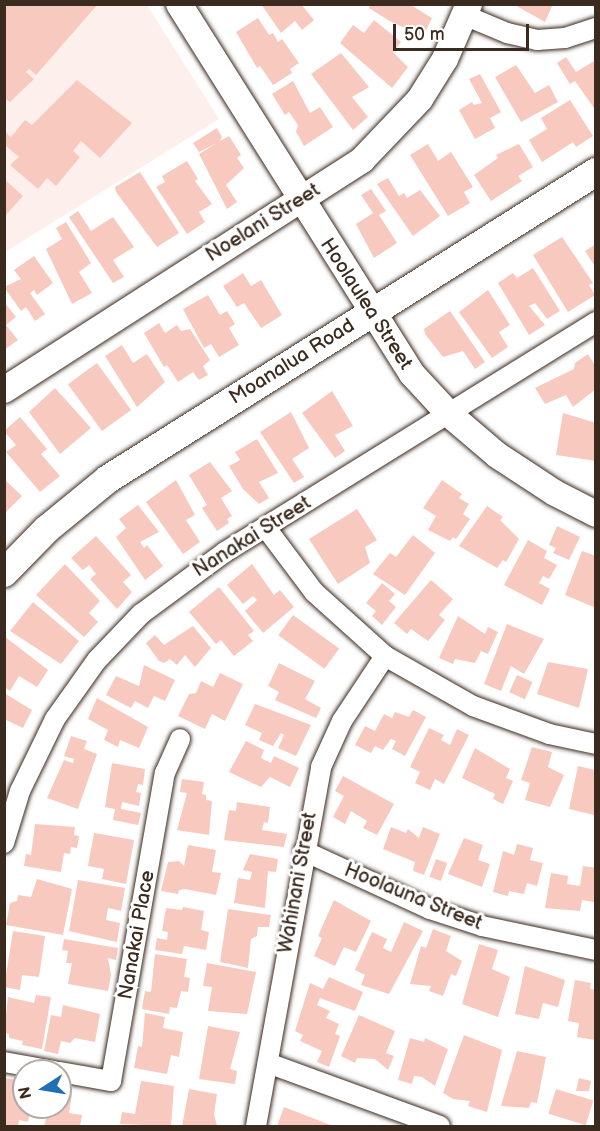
<!DOCTYPE html>
<html>
<head>
<meta charset="utf-8">
<style>
  body { margin:0 }
  #map { position:relative; width:600px; height:1131px; overflow:hidden; background:#fff; font-family:"Balsamiq Sans",sans-serif }
  div>[style] { position:absolute }
  .built>* { inset:0; background:#fdefec }
  .building>* { inset:0; background:#f8c9be; transform-origin:0 0 }
  .roads { filter:drop-shadow(0 0 2px #3b2a1e) drop-shadow(0 0 2px #3b2a1e) }
  .minor>* { height:20px; margin:-10px; padding:0 10px; transform-origin:10px; border-radius:10px; background:#fff }
  .tertiary>* { height:26px; margin:-13px; padding:0 13px; transform-origin:13px; border-radius:13px; background:#fff }
  .secondary>* { height:28px; margin:-14px; padding:0 14px; transform-origin:14px; border-radius:14px; background:#fff }
  span { translate:-50% -50%; white-space:nowrap; text-align:center; line-height:1.15; -webkit-text-stroke:6px #fff; paint-order:stroke }
  .street-label { font-size:20px; color:#3b2a1e }
  .frame { position:absolute; inset:0; border:6px solid #3b2a1e; pointer-events:none }
  .north { position:absolute; left:12px; top:1059px; width:60px; height:60px; box-sizing:border-box; background:#fff; border:2px solid #b1aaa5; border-radius:50%; rotate:258deg; font-size:16px; font-weight:700; line-height:24px; text-align:center; color:#3b2a1e }
  .north::after { content:''; display:block; margin:auto; width:21px; height:27px; background:#1f6fb2; clip-path:polygon(50% 0,100% 100%,50% 72%,0 100%) }
  .scale { position:absolute; left:393px; top:24px; width:136px; height:27px; box-sizing:border-box; border:3px solid #3b2a1e; border-top:0; padding-left:8px; font-size:18px; line-height:21px; white-space:nowrap; color:#3b2a1e; -webkit-text-stroke:4px #fff; paint-order:stroke }
</style>
</head>
<body>
<div id="map">
  <div class="built">
    <i style="clip-path:polygon(5px 5px,147px 5px,219px 119px,5px 252px)"></i>
  </div>
  <div class="building">
    <i style="clip-path:polygon(4px 4px,98px 4px,36px 75px,29px 69px,26px 72px,34px 79px,10px 102px,4px 98px)"></i>
    <i style="clip-path:polygon(261px 4px,301px 4px,314px 20px,302px 30px,295px 21px,281px 33px)"></i>
    <i style="clip-path:polygon(370px 4px,409px 4px,432px 18px,423px 37px,388px 20px,369px 8px)"></i>
    <i style="clip-path:polygon(513px 4px,553px 4px,545px 22px)"></i>
    <i style="clip-path:polygon(258px 18px,269px 35px,273px 33px,278px 42px,282px 39px,299px 63px,290px 69px,292px 73px,273px 85px,260px 66px,257px 68px,236px 32px)"></i>
    <i style="clip-path:polygon(374px 20px,401px 42px,393px 52px,408px 67px,392px 88px,340px 43px,353px 25px,364px 33px)"></i>
    <i style="clip-path:polygon(341px 53px,369px 87px,352px 97px,368px 117px,353px 130px,311px 74px)"></i>
    <i style="clip-path:polygon(566px 57px,576px 72px,594px 61px,596px 64px,596px 111px,575px 81px,570px 84px,557px 63px)"></i>
    <i style="clip-path:polygon(516px 65px,535px 93px,549px 85px,558px 102px,521px 122px,495px 77px)"></i>
    <i style="clip-path:polygon(480px 74px,501px 112px,490px 118px,495px 128px,475px 139px,459px 110px,472px 102px,474px 105px,482px 103px,469px 79px)"></i>
    <i style="clip-path:polygon(77px 80px,132px 123px,100px 158px,81px 141px,73px 151px,80px 157px,56px 186px,47px 178px,38px 189px,10px 165px,19px 157px,4px 144px,4px 131px,11px 137px,25px 120px,32px 125px)"></i>
    <i style="clip-path:polygon(293px 81px,310px 113px,320px 107px,333px 127px,304px 146px,296px 132px,298px 125px,289px 112px,285px 115px,272px 94px)"></i>
    <i style="clip-path:polygon(570px 100px,593px 136px,576px 147px,573px 142px,542px 162px,529px 140px,547px 129px,541px 118px)"></i>
    <i style="clip-path:polygon(217px 128px,222px 137px,220px 141px,229px 136px,241px 155px,237px 158px,244px 168px,226px 185px,237px 202px,227px 209px,199px 154px,217px 143px,199px 152px,193px 143px)"></i>
    <i style="clip-path:polygon(428px 144px,438px 161px,451px 152px,473px 187px,464px 192px,470px 203px,448px 216px,410px 155px)"></i>
    <i style="clip-path:polygon(519px 144px,533px 167px,518px 176px,522px 181px,491px 201px,474px 175px,498px 158px,496px 155px)"></i>
    <i style="clip-path:polygon(187px 161px,198px 179px,195px 181px,212px 204px,199px 212px,205px 222px,187px 234px,156px 187px,165px 182px,162px 176px)"></i>
    <i style="clip-path:polygon(140px 172px,179px 233px,157px 247px,116px 192px,115px 187px)"></i>
    <i style="clip-path:polygon(388px 178px,399px 196px,404px 193px,407px 198px,420px 190px,440px 216px,413px 236px,377px 184px)"></i>
    <i style="clip-path:polygon(4px 179px,23px 196px,4px 217px)"></i>
    <i style="clip-path:polygon(371px 189px,386px 211px,379px 215px,397px 243px,374px 258px,356px 224px,373px 213px,361px 195px)"></i>
    <i style="clip-path:polygon(78px 211px,91px 231px,113px 217px,134px 247px,113px 260px,124px 277px,113px 283px,69px 217px)"></i>
    <i style="clip-path:polygon(66px 222px,91px 263px,79px 272px,92px 293px,72px 304px,46px 249px,62px 239px,56px 228px)"></i>
    <i style="clip-path:polygon(562px 237px,593px 283px,589px 285px,595px 295px,568px 312px,533px 255px)"></i>
    <i style="clip-path:polygon(596px 244px,596px 268px,585px 251px)"></i>
    <i style="clip-path:polygon(34px 256px,53px 283px,37px 295px,34px 290px,30px 293px,45px 314px,35px 321px,26px 307px,21px 311px,4px 287px,21px 279px,14px 270px)"></i>
    <i style="clip-path:polygon(533px 268px,560px 311px,547px 319px,535px 303px,529px 306px,545px 325px,529px 335px,498px 283px,513px 273px,517px 278px)"></i>
    <i style="clip-path:polygon(243px 273px,251px 286px,261px 280px,282px 315px,261px 328px,244px 303px,237px 307px,223px 286px)"></i>
    <i style="clip-path:polygon(488px 290px,510px 325px,499px 332px,508px 347px,492px 358px,459px 312px)"></i>
    <i style="clip-path:polygon(208px 295px,220px 315px,227px 311px,235px 324px,229px 328px,239px 345px,219px 357px,211px 344px,204px 348px,183px 309px)"></i>
    <i style="clip-path:polygon(4px 302px,16px 317px,6px 325px,18px 340px,4px 350px)"></i>
    <i style="clip-path:polygon(450px 311px,485px 362px,475px 369px,463px 351px,443px 357px,425px 334px,424px 329px)"></i>
    <i style="clip-path:polygon(159px 323px,165px 333px,177px 325px,181px 331px,190px 329px,210px 360px,203px 366px,208px 375px,199px 380px,193px 372px,178px 382px,167px 365px,164px 367px,144px 333px)"></i>
    <i style="clip-path:polygon(122px 345px,133px 363px,147px 354px,165px 382px,137px 407px,105px 356px)"></i>
    <i style="clip-path:polygon(588px 354px,596px 367px,596px 389px,573px 407px,566px 395px,545px 404px,535px 388px,574px 369px,575px 363px)"></i>
    <i style="left:97px;top:363px;width:58px;height:36px;rotate:54deg"></i>
    <i style="clip-path:polygon(55px 388px,91px 428px,60px 454px,29px 412px)"></i>
    <i style="clip-path:polygon(332px 391px,353px 426px,335px 435px,345px 451px,335px 458px,302px 413px)"></i>
    <i style="clip-path:polygon(291px 412px,309px 448px,292px 459px,304px 477px,294px 483px,260px 432px)"></i>
    <i style="clip-path:polygon(563px 413px,596px 423px,596px 461px,556px 455px)"></i>
    <i style="clip-path:polygon(20px 417px,47px 449px,41px 454px,60px 476px,40px 492px,6px 452px,16px 445px,4px 431px)"></i>
    <i style="clip-path:polygon(257px 439px,278px 473px,259px 482px,269px 498px,259px 504px,243px 489px,229px 466px,240px 460px,235px 452px)"></i>
    <i style="clip-path:polygon(210px 462px,232px 491px,221px 498px,232px 516px,227px 519px,229px 523px,217px 531px,202px 508px,207px 505px,189px 475px)"></i>
    <i style="clip-path:polygon(4px 479px,22px 496px,4px 514px)"></i>
    <i style="clip-path:polygon(176px 480px,195px 515px,186px 520px,200px 542px,183px 554px,146px 502px)"></i>
    <i style="clip-path:polygon(442px 480px,462px 494px,459px 498px,469px 504px,463px 514px,470px 519px,456px 539px,453px 537px,450px 541px,428px 530px,436px 516px,423px 508px)"></i>
    <i style="clip-path:polygon(138px 505px,159px 532px,140px 542px,144px 548px,147px 545px,163px 566px,145px 580px,116px 537px,126px 528px,119px 519px)"></i>
    <i style="clip-path:polygon(487px 506px,503px 517px,500px 520px,519px 539px,506px 562px,503px 560px,497px 568px,459px 546px)"></i>
    <i style="clip-path:polygon(357px 509px,377px 540px,365px 547px,370px 563px,338px 584px,309px 539px)"></i>
    <i style="clip-path:polygon(557px 526px,580px 537px,569px 560px,553px 553px,556px 548px,549px 545px)"></i>
    <i style="clip-path:polygon(413px 535px,435px 553px,405px 595px,373px 574px,390px 553px,396px 557px)"></i>
    <i style="clip-path:polygon(96px 536px,131px 575px,123px 582px,132px 592px,117px 609px,90px 579px,96px 574px,89px 565px,83px 570px,71px 558px)"></i>
    <i style="clip-path:polygon(528px 540px,547px 551px,544px 558px,557px 565px,549px 579px,543px 576px,539px 583px,550px 589px,542px 605px,504px 585px)"></i>
    <i style="clip-path:polygon(582px 551px,596px 556px,596px 608px,565px 595px)"></i>
    <i style="clip-path:polygon(65px 564px,100px 601px,89px 613px,98px 622px,84px 637px,36px 595px)"></i>
    <i style="clip-path:polygon(252px 564px,274px 595px,280px 590px,294px 607px,263px 633px,245px 611px,257px 600px,253px 596px,243px 604px,227px 585px)"></i>
    <i style="clip-path:polygon(431px 580px,453px 599px,439px 615px,445px 620px,428px 641px,411px 629px,407px 634px,394px 623px)"></i>
    <i style="clip-path:polygon(382px 583px,395px 594px,389px 601px,396px 607px,382px 625px,372px 616px,376px 611px,366px 603px)"></i>
    <i style="clip-path:polygon(219px 587px,254px 631px,248px 635px,253px 641px,234px 656px,221px 640px,216px 644px,189px 612px)"></i>
    <i style="clip-path:polygon(33px 602px,79px 641px,61px 664px,10px 631px)"></i>
    <i style="left:293px;top:615px;width:57px;height:25px;rotate:36deg"></i>
    <i style="clip-path:polygon(458px 616px,485px 634px,488px 627px,498px 632px,488px 654px,481px 651px,475px 663px,455px 659px,453px 664px,439px 658px)"></i>
    <i style="clip-path:polygon(507px 624px,544px 639px,524px 674px,511px 666px,501px 691px,484px 684px)"></i>
    <i style="clip-path:polygon(193px 626px,211px 648px,195px 667px,185px 655px,177px 665px,170px 659px,164px 663px,159px 661px,146px 643px,155px 635px,164px 645px)"></i>
    <i style="clip-path:polygon(4px 636px,48px 670px,37px 687px,19px 676px,10px 691px,4px 687px)"></i>
    <i style="clip-path:polygon(548px 662px,588px 669px,579px 708px,537px 694px)"></i>
    <i style="clip-path:polygon(279px 663px,315px 681px,305px 699px,321px 708px,316px 718px,275px 700px,279px 692px,268px 686px)"></i>
    <i style="clip-path:polygon(144px 665px,175px 680px,165px 701px,154px 696px,148px 708px,135px 701px,131px 708px,106px 695px,116px 676px,139px 686px)"></i>
    <i style="clip-path:polygon(220px 673px,243px 684px,225px 721px,212px 714px,205px 729px,178px 716px,189px 694px,196px 693px,201px 681px,213px 687px)"></i>
    <i style="left:517px;top:675px;width:17px;height:19px;rotate:24deg"></i>
    <i style="clip-path:polygon(4px 693px,32px 710px,23px 728px,4px 719px)"></i>
    <i style="clip-path:polygon(97px 698px,148px 727px,139px 748px,120px 740px,118px 747px,104px 740px,108px 730px,88px 719px)"></i>
    <i style="clip-path:polygon(255px 704px,311px 725px,296px 756px,278px 748px,284px 735px,281px 733px,273px 746px,259px 740px,262px 733px,245px 725px)"></i>
    <i style="clip-path:polygon(413px 710px,426px 717px,405px 756px,392px 749px,396px 741px,391px 739px,383px 750px,375px 746px,371px 753px,355px 745px,365px 726px,375px 731px,384px 714px,392px 718px,395px 712px,409px 717px)"></i>
    <i style="clip-path:polygon(429px 728px,444px 735px,441px 740px,450px 745px,457px 729px,469px 735px,444px 784px,435px 779px,430px 790px,415px 783px,420px 772px,410px 767px)"></i>
    <i style="clip-path:polygon(71px 736px,87px 741px,84px 749px,97px 754px,78px 809px,47px 798px,64px 760px,73px 763px,74px 759px,64px 756px)"></i>
    <i style="clip-path:polygon(246px 741px,264px 750px,261px 758px,271px 763px,274px 756px,299px 768px,290px 787px,270px 777px,261px 787px,229px 772px)"></i>
    <i style="clip-path:polygon(532px 747px,552px 752px,548px 767px,564px 775px,550px 807px,525px 800px,530px 783px,521px 780px)"></i>
    <i style="clip-path:polygon(475px 748px,510px 769px,506px 778px,513px 781px,503px 804px,493px 799px,495px 794px,462px 778px)"></i>
    <i style="clip-path:polygon(112px 763px,145px 769px,143px 785px,138px 784px,136px 792px,141px 793px,139px 806px,122px 802px,121px 809px,141px 813px,138px 825px,113px 820px,115px 809px,105px 807px)"></i>
    <i style="clip-path:polygon(578px 766px,595px 770px,594px 815px,569px 809px)"></i>
    <i style="clip-path:polygon(343px 776px,394px 804px,377px 835px,363px 828px,367px 821px,351px 811px,345px 824px,333px 817px,344px 796px,335px 791px)"></i>
    <i style="clip-path:polygon(182px 779px,204px 782px,202px 794px,206px 795px,206px 800px,212px 801px,209px 835px,177px 830px,187px 793px,180px 792px)"></i>
    <i style="clip-path:polygon(237px 802px,270px 807px,268px 823px,264px 822px,262px 830px,287px 834px,284px 847px,224px 840px,229px 810px,236px 811px)"></i>
    <i style="clip-path:polygon(35px 824px,75px 827px,74px 835px,79px 836px,77px 848px,71px 847px,70px 854px,64px 853px,61px 872px,24px 866px,26px 854px,31px 855px)"></i>
    <i style="clip-path:polygon(391px 827px,406px 833px,408px 829px,419px 838px,423px 827px,440px 834px,424px 875px,413px 871px,415px 862px,383px 849px)"></i>
    <i style="clip-path:polygon(94px 833px,134px 840px,126px 884px,102px 879px,104px 869px,88px 866px)"></i>
    <i style="clip-path:polygon(464px 838px,483px 845px,478px 860px,490px 864px,482px 887px,448px 874px)"></i>
    <i style="clip-path:polygon(517px 844px,533px 848px,530px 860px,543px 863px,537px 886px,527px 883px,524px 894px,509px 891px,508px 896px,493px 892px,503px 851px,514px 855px)"></i>
    <i style="clip-path:polygon(188px 845px,216px 850px,212px 872px,221px 873px,216px 895px,185px 889px,179px 890px,178px 894px,161px 891px,168px 862px,179px 861px,184px 866px)"></i>
    <i style="clip-path:polygon(250px 854px,278px 859px,276px 872px,268px 871px,265px 908px,234px 903px,238px 878px,250px 880px,252px 872px,243px 870px)"></i>
    <i style="left:436px;top:859px;width:12px;height:19px;rotate:20deg"></i>
    <i style="clip-path:polygon(583px 866px,596px 868px,594px 902px,582px 900px,580px 911px,545px 908px,551px 873px,568px 876px,567px 884px,580px 886px)"></i>
    <i style="clip-path:polygon(37px 879px,72px 889px,63px 935px,6px 925px,10px 903px,17px 901px,18px 895px,31px 897px)"></i>
    <i style="clip-path:polygon(78px 880px,125px 888px,121px 911px,108px 908px,106px 920px,120px 923px,117px 942px,69px 931px)"></i>
    <i style="clip-path:polygon(334px 900px,371px 921px,356px 952px,344px 947px,335px 966px,314px 956px,322px 938px,318px 936px)"></i>
    <i style="clip-path:polygon(183px 907px,204px 911px,201px 930px,209px 932px,206px 950px,184px 946px,182px 954px,155px 950px,157px 938px,167px 940px,168px 932px,162px 931px,166px 908px,182px 910px)"></i>
    <i style="clip-path:polygon(228px 909px,271px 915px,269px 927px,258px 927px,257px 936px,251px 939px,248px 968px,220px 962px)"></i>
    <i style="clip-path:polygon(404px 922px,423px 931px,389px 994px,361px 985px,365px 975px,355px 970px,372px 932px,387px 939px,383px 948px,391px 952px)"></i>
    <i style="clip-path:polygon(433px 929px,451px 936px,446px 951px,462px 961px,456px 976px,451px 974px,443px 996px,429px 991px,431px 986px,410px 984px,421px 946px,426px 948px)"></i>
    <i style="clip-path:polygon(13px 931px,45px 936px,39px 977px,22px 975px,20px 990px,4px 987px)"></i>
    <i style="clip-path:polygon(64px 939px,118px 948px,116px 960px,108px 958px,111px 975px,108px 991px,68px 984px,72px 963px,66px 963px,68px 951px,62px 950px)"></i>
    <i style="clip-path:polygon(479px 944px,498px 950px,492px 969px,510px 977px,498px 1017px,462px 1004px)"></i>
    <i style="clip-path:polygon(155px 954px,187px 959px,184px 977px,190px 978px,188px 992px,181px 991px,177px 1008px,170px 1007px,169px 1014px,142px 1009px,145px 991px,151px 992px)"></i>
    <i style="clip-path:polygon(207px 963px,256px 972px,247px 1014px,208px 1011px,212px 987px,203px 986px)"></i>
    <i style="clip-path:polygon(525px 966px,565px 980px,558px 1007px,543px 1003px,539px 1019px,515px 1014px)"></i>
    <i style="clip-path:polygon(329px 977px,363px 992px,355px 1011px,320px 998px,317px 1005px,330px 1011px,326px 1018px,339px 1024px,335px 1034px,340px 1036px,329px 1067px,317px 1062px,322px 1051px,300px 1041px,303px 1035px,295px 1031px,310px 983px,323px 989px)"></i>
    <i style="clip-path:polygon(575px 980px,591px 983px,590px 989px,596px 990px,595px 1040px,577px 1037px,579px 1023px,568px 1021px)"></i>
    <i style="clip-path:polygon(36px 995px,51px 997px,42px 1049px,22px 1045px,23px 1041px,9px 1038px,9px 1034px,4px 1033px,8px 997px,34px 1003px)"></i>
    <i style="clip-path:polygon(63px 1005px,100px 1014px,95px 1042px,75px 1038px,70px 1043px,61px 1041px,58px 1054px,44px 1051px,51px 1015px,61px 1017px)"></i>
    <i style="clip-path:polygon(145px 1013px,165px 1017px,163px 1028px,183px 1032px,179px 1057px,171px 1055px,167px 1074px,134px 1068px,138px 1046px,142px 1047px)"></i>
    <i style="clip-path:polygon(359px 1015px,395px 1031px,386px 1053px,394px 1056px,388px 1070px,375px 1059px,357px 1058px,355px 1063px,341px 1056px)"></i>
    <i style="clip-path:polygon(208px 1026px,240px 1032px,230px 1069px,237px 1071px,235px 1084px,199px 1079px)"></i>
    <i style="clip-path:polygon(464px 1035px,502px 1050px,487px 1112px,468px 1106px,470px 1101px,453px 1099px,443px 1093px)"></i>
    <i style="clip-path:polygon(410px 1038px,424px 1042px,425px 1038px,448px 1049px,435px 1086px,422px 1077px,414px 1076px,412px 1084px,398px 1080px)"></i>
    <i style="clip-path:polygon(517px 1051px,546px 1057px,537px 1103px,531px 1102px,529px 1108px,501px 1106px)"></i>
    <i style="clip-path:polygon(4px 1078px,24px 1081px,24px 1107px,31px 1107px,28px 1122px,19px 1120px,18px 1126px,4px 1126px)"></i>
    <i style="clip-path:polygon(579px 1078px,591px 1081px,589px 1091px,576px 1091px)"></i>
    <i style="clip-path:polygon(141px 1081px,174px 1086px,171px 1126px,120px 1124px,122px 1112px,135px 1114px)"></i>
    <i style="clip-path:polygon(189px 1089px,217px 1094px,214px 1114px,217px 1126px,182px 1126px)"></i>
    <i style="left:556px;top:1089px;width:39px;height:26px;rotate:17deg"></i>
    <i style="clip-path:polygon(60px 1093px,72px 1095px,69px 1113px,82px 1115px,80px 1126px,44px 1126px,49px 1107px,60px 1107px)"></i>
    <i style="clip-path:polygon(284px 1107px,333px 1126px,277px 1126px)"></i>
  </div>
  <div class="roads">
    <div class="minor">
      <i style="left:464px;top:15px;width:47px;rotate:22.7deg"></i>
      <i style="left:507px;top:33px;width:31px;rotate:13deg"></i>
      <i style="left:537px;top:40px;width:28px;rotate:-4deg"></i>
      <i style="left:565px;top:38px;width:33px;rotate:-18deg"></i>
      <i style="left:266px;top:528px;width:80px;rotate:53.1deg"></i>
      <i style="left:314px;top:592px;width:96px;rotate:42deg"></i>
      <i style="left:385px;top:656px;width:101px;rotate:29.6deg"></i>
      <i style="left:473px;top:706px;width:81px;rotate:20.2deg"></i>
      <i style="left:549px;top:734px;width:48px;rotate:12deg"></i>
      <i style="left:4px;top:843px;width:54px;rotate:-72.9deg"></i>
      <i style="left:20px;top:791px;width:80px;rotate:-64.1deg"></i>
      <i style="left:55px;top:719px;width:72px;rotate:-54.6deg"></i>
      <i style="left:97px;top:660px;width:64px;rotate:-46.3deg"></i>
      <i style="left:141px;top:614px;width:104px;rotate:-36.4deg"></i>
      <i style="left:225px;top:552px;width:437px;rotate:-31.8deg"></i>
      <i style="left:304px;top:851px;width:139px;rotate:24.7deg"></i>
      <i style="left:430px;top:909px;width:55px;rotate:18.1deg"></i>
      <i style="left:482px;top:926px;width:116px;rotate:11.9deg"></i>
      <i style="left:4px;top:1062px;width:51px;rotate:10.2deg"></i>
      <i style="left:268px;top:1063px;width:183px;rotate:20.1deg"></i>
      <i style="left:60px;top:1072px;width:52px;rotate:10deg"></i>
      <i style="left:111px;top:1081px;width:313px;rotate:-80.1deg"></i>
      <i style="left:165px;top:773px;width:37px;rotate:-66deg"></i>
      <i style="left:256px;top:1126px;width:365px;rotate:-79.7deg"></i>
      <i style="left:321px;top:767px;width:51px;rotate:-65.5deg"></i>
      <i style="left:342px;top:721px;width:78px;rotate:-56.5deg"></i>
    </div>
    <div class="tertiary">
      <i style="left:179px;top:4px;width:437px;rotate:57.8deg"></i>
      <i style="left:412px;top:374px;width:54px;rotate:47.2deg"></i>
      <i style="left:449px;top:414px;width:63px;rotate:40.5deg"></i>
      <i style="left:497px;top:455px;width:69px;rotate:33.2deg"></i>
      <i style="left:555px;top:493px;width:46px;rotate:27.1deg"></i>
      <i style="left:4px;top:390px;width:426px;rotate:-32.7deg"></i>
      <i style="left:362px;top:160px;width:84px;rotate:-46.4deg"></i>
      <i style="left:420px;top:99px;width:47px;rotate:-58deg"></i>
      <i style="left:445px;top:59px;width:60px;rotate:-66.4deg"></i>
    </div>
    <div class="secondary">
      <i style="left:4px;top:573px;width:62px;rotate:-45.7deg"></i>
      <i style="left:47px;top:529px;width:79px;rotate:-39.3deg"></i>
      <i style="left:108px;top:479px;width:577px;rotate:-32.17deg"></i>
    </div>
  </div>
  <div class="street-label">
    <span style="left:263px;top:223px;rotate:-32deg">Noelani Street</span>
    <span style="left:366px;top:304px;rotate:57deg">Hoolaulea Street</span>
    <span style="left:292px;top:362px;rotate:-32deg">Moanalua Road</span>
    <span style="left:252px;top:537px;rotate:-32deg">Nanakai Street</span>
    <span style="left:298px;top:883px;rotate:-80deg">Wahinani Street</span>
    <span style="left:413px;top:897px;rotate:22deg">Hoolauna Street</span>
    <span style="left:137px;top:935px;rotate:-80deg">Nanakai Place</span>
  </div>
  <div class="frame"></div>
  <div class="north">N</div>
  <div class="scale">50 m</div>
</div>
</body>
</html>
